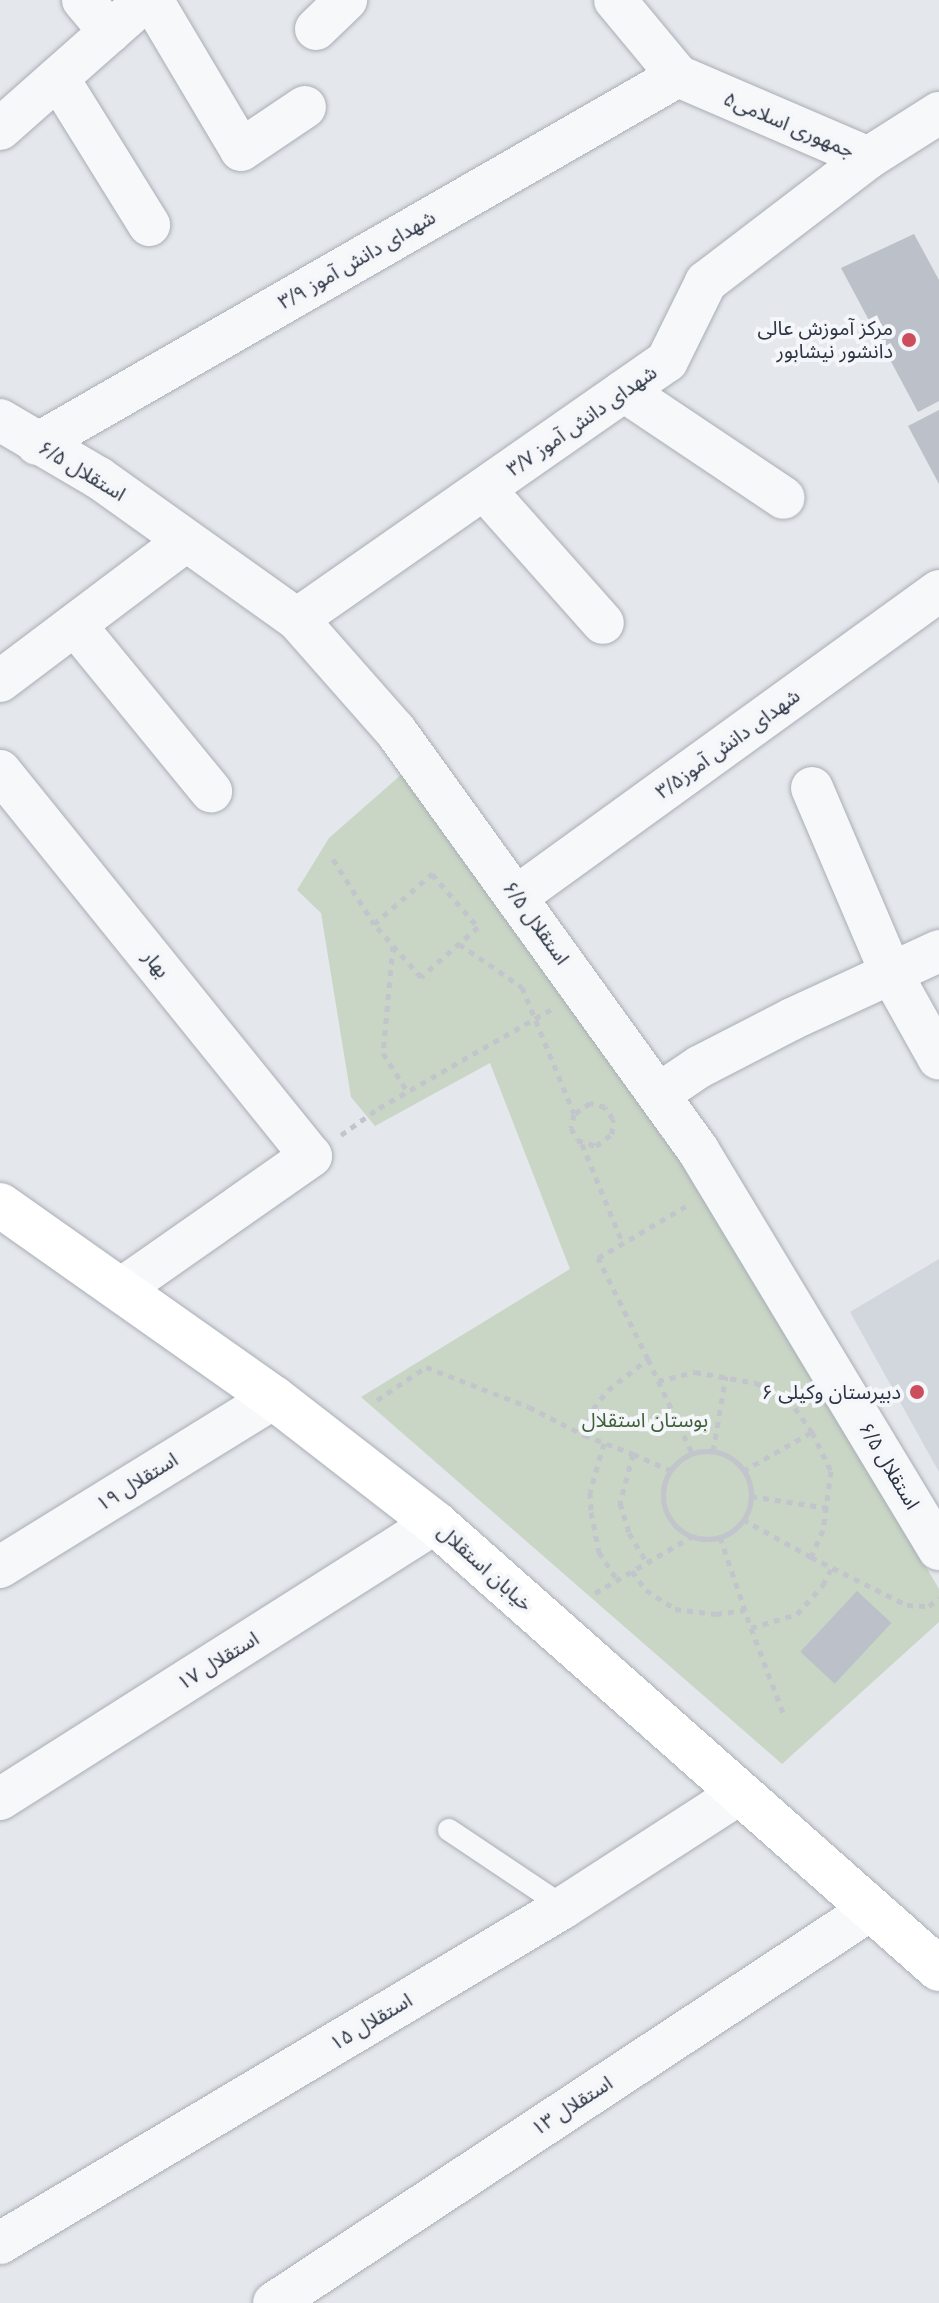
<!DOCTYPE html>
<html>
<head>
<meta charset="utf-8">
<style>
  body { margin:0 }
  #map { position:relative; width:939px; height:2303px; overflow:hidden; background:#e4e7eb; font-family:"Nunito Sans","Noto Sans Arabic",sans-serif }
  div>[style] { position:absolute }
  .built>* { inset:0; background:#d2d6dd }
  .green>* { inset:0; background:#c9d5c5 }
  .building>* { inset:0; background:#bbc0c9; transform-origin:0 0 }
  .path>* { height:5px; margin-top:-2.5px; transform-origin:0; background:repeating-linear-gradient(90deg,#c2c5cb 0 6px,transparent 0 12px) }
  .path>.ring { margin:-2.5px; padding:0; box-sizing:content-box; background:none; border:5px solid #c2c5cb; border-radius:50% }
  .roads { filter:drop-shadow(0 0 2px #a9aeb6) drop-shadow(0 0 2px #a9aeb6) }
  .lane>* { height:22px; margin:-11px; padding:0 11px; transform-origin:11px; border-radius:11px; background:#f7f8fa }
  .street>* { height:42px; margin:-21px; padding:0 21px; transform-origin:21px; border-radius:21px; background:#f7f8fa }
  .secondary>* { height:44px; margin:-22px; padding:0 22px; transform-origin:22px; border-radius:22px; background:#fff }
  .dots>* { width:22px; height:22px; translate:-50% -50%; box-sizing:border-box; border:4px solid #f4f6f9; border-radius:50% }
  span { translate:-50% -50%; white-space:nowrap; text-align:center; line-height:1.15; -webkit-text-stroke:8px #f4f6f9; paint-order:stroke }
  .street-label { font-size:20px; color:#2c3444 }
  .poi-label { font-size:20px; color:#2c3444 }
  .right { translate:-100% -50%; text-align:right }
  .park-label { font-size:20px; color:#3f5f39 }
</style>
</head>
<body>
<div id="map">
  <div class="built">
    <i style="clip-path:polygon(939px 1259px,939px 1472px,850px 1312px)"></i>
  </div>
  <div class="green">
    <i style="clip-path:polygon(402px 774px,699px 1182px,939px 1589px,939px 1622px,782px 1764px,361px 1397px,570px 1269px,490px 1063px,375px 1126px,351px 1097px,321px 913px,297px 890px,329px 838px)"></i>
  </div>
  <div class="building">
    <i style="clip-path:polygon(914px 234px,939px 280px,939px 401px,918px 412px,841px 268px)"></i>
    <i style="clip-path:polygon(939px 410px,939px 484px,908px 426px)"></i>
    <i style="left:857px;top:1591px;width:47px;height:83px;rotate:43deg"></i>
  </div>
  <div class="path">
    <i style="left:333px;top:859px;width:77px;rotate:57.8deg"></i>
    <i style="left:432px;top:874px;width:70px;rotate:49deg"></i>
    <i style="left:478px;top:927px;width:76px;rotate:138.7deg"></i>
    <i style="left:421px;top:977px;width:71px;rotate:-131.6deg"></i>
    <i style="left:374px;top:924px;width:77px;rotate:-40.8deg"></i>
    <i style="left:459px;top:944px;width:76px;rotate:34.3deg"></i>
    <i style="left:522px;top:987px;width:137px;rotate:67.7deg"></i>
    <i style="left:574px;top:1114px;width:14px;rotate:102deg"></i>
    <i style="left:571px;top:1128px;width:13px;rotate:63deg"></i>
    <i style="left:577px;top:1140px;width:20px;rotate:18deg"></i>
    <i style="left:596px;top:1146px;width:20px;rotate:-37deg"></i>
    <i style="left:612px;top:1134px;width:15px;rotate:-86deg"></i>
    <i style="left:613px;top:1119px;width:14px;rotate:-124deg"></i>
    <i style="left:605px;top:1107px;width:16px;rotate:-165deg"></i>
    <i style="left:590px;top:1103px;width:19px;rotate:145deg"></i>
    <i style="left:393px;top:946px;width:107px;rotate:95.3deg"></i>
    <i style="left:383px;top:1053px;width:45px;rotate:57.7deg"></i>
    <i style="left:341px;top:1135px;width:47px;rotate:-35.4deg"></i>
    <i style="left:379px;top:1108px;width:199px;rotate:-29.8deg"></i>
    <i style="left:582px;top:1144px;width:108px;rotate:67.7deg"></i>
    <i style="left:648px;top:1359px;width:104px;rotate:64.9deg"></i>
    <i style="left:658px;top:1381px;width:38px;rotate:-14deg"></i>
    <i style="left:695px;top:1372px;width:62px;rotate:10.2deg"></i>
    <i style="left:756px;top:1383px;width:35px;rotate:25deg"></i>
    <i style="left:788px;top:1398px;width:42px;rotate:54.8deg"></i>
    <i style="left:812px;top:1432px;width:43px;rotate:64deg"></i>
    <i style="left:831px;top:1471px;width:60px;rotate:97.7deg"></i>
    <i style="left:823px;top:1530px;width:30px;rotate:114deg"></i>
    <i style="left:811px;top:1557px;width:77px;rotate:-151.1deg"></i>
    <i style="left:377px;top:1400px;width:59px;rotate:-34deg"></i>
    <i style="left:426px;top:1367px;width:110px;rotate:21.2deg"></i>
    <i style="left:529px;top:1407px;width:62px;rotate:27deg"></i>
    <i style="left:584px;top:1435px;width:28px;rotate:-71deg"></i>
    <i style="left:593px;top:1409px;width:24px;rotate:-52deg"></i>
    <i style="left:608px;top:1390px;width:51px;rotate:-37.8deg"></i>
    <i style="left:648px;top:1359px;width:113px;rotate:-116.3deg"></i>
    <i style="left:598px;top:1258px;width:104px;rotate:-30.5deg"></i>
    <i style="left:584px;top:1435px;width:53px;rotate:21.2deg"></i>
    <i style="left:633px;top:1454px;width:51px;rotate:104.9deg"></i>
    <i style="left:620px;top:1503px;width:31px;rotate:73deg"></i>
    <i style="left:629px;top:1533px;width:35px;rotate:59deg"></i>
    <i style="left:604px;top:1443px;width:51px;rotate:105.9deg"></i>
    <i style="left:590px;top:1492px;width:20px;rotate:87deg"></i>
    <i style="left:591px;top:1512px;width:41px;rotate:78.7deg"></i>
    <i style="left:599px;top:1552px;width:33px;rotate:57deg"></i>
    <i class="ring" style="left:663px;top:1451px;width:83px;height:83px"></i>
    <i style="left:713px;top:1451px;width:76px;rotate:-80.2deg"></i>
    <i style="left:633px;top:1454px;width:40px;rotate:23.4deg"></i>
    <i style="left:743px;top:1471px;width:79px;rotate:-29.5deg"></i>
    <i style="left:751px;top:1496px;width:78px;rotate:8.9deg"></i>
    <i style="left:720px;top:1537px;width:96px;rotate:71.2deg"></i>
    <i style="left:751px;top:1628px;width:48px;rotate:-16.9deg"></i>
    <i style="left:797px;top:1614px;width:39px;rotate:-48deg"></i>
    <i style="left:823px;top:1585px;width:18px;rotate:-63deg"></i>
    <i style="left:811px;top:1557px;width:107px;rotate:26.6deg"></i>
    <i style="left:907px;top:1605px;width:22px;rotate:3deg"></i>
    <i style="left:929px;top:1606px;width:13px;rotate:-39deg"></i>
    <i style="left:632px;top:1571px;width:24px;rotate:54deg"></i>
    <i style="left:646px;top:1590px;width:35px;rotate:33deg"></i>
    <i style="left:675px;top:1609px;width:41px;rotate:7deg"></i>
    <i style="left:716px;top:1614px;width:29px;rotate:-8deg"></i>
    <i style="left:595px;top:1593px;width:111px;rotate:-30.3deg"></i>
    <i style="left:751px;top:1628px;width:96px;rotate:69.3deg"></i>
  </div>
  <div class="roads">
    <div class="lane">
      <i style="left:449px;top:1830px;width:138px;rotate:33.8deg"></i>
    </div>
    <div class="street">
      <i style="left:83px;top:0;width:42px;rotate:49.8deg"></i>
      <i style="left:152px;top:0;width:174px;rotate:59.3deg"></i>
      <i style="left:241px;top:150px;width:77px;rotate:-33.9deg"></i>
      <i style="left:615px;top:0;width:99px;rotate:50.3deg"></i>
      <i style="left:678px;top:76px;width:207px;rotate:23.3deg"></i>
      <i style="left:868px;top:158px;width:84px;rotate:-32.4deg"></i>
      <i style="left:316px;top:29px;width:42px;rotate:-44deg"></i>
      <i style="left:58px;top:78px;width:173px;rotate:58.2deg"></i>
      <i style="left:0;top:129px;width:195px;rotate:-41.5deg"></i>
      <i style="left:624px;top:391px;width:192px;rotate:33.8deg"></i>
      <i style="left:0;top:420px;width:115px;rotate:30.4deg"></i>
      <i style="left:99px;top:478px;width:243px;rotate:35.5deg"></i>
      <i style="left:297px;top:619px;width:148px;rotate:48.6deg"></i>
      <i style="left:395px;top:730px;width:518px;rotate:54.19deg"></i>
      <i style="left:698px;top:1150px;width:466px;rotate:58.9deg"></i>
      <i style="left:37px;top:444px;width:739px;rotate:-29.86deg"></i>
      <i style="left:484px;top:489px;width:179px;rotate:48.4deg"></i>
      <i style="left:297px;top:619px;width:451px;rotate:-34.9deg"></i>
      <i style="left:667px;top:361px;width:88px;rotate:-63.7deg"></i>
      <i style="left:706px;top:282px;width:204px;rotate:-37.4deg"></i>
      <i style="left:75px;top:625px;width:215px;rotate:50.7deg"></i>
      <i style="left:0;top:681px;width:233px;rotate:-37deg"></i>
      <i style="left:0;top:771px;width:495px;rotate:51.1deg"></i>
      <i style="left:311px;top:1156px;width:232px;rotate:145deg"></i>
      <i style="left:812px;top:788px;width:201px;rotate:66.9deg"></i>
      <i style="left:891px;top:973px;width:98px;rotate:60.8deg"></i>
      <i style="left:516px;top:897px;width:522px;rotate:-35.88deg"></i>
      <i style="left:659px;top:1094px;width:48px;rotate:-34deg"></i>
      <i style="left:699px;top:1067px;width:105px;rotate:-27.3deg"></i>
      <i style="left:792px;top:1019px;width:162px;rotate:-24.8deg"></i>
      <i style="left:0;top:1567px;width:322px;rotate:-31.7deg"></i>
      <i style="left:0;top:1799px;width:515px;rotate:-32.39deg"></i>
      <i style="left:0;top:2243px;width:656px;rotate:-30.78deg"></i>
      <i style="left:564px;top:1907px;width:208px;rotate:-32.9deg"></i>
      <i style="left:274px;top:2303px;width:714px;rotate:-33.4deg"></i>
    </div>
    <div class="secondary">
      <i style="left:0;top:1205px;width:335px;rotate:35.2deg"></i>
      <i style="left:274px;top:1398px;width:204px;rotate:37.8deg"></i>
      <i style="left:435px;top:1523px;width:673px;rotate:41.51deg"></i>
    </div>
  </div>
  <div class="dots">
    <i style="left:909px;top:340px;background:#cc4d5c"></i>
    <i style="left:917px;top:1392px;background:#cc4d5c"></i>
  </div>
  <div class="street-label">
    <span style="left:789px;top:125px;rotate:23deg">جمهوری اسلامی۵</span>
    <span style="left:357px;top:260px;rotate:-30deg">شهدای دانش آموز ۳/۹</span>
    <span style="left:582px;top:421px;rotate:-35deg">شهدای دانش آموز ۳/۷</span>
    <span style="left:82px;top:471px;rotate:31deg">استقلال ۶/۵</span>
    <span style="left:728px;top:744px;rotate:-36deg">شهدای دانش آموز۳/۵</span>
    <span style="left:536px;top:923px;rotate:54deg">استقلال ۶/۵</span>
    <span style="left:156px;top:964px;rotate:51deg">بهار</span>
    <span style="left:889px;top:1466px;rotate:59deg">استقلال ۶/۵</span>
    <span style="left:137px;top:1482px;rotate:-32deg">استقلال ۱۹</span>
    <span style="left:485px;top:1568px;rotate:42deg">خیابان استقلال</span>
    <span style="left:218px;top:1661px;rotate:-32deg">استقلال ۱۷</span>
    <span style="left:371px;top:2022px;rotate:-31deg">استقلال ۱۵</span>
    <span style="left:572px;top:2106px;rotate:-33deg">استقلال ۱۳</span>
  </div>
  <div class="poi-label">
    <span class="right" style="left:893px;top:340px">مرکز آموزش عالی<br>دانشور نیشابور</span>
    <span class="right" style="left:901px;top:1392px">دبیرستان وکیلی ۶</span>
  </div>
  <div class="park-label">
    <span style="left:645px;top:1420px">بوستان استقلال</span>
  </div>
</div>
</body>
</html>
